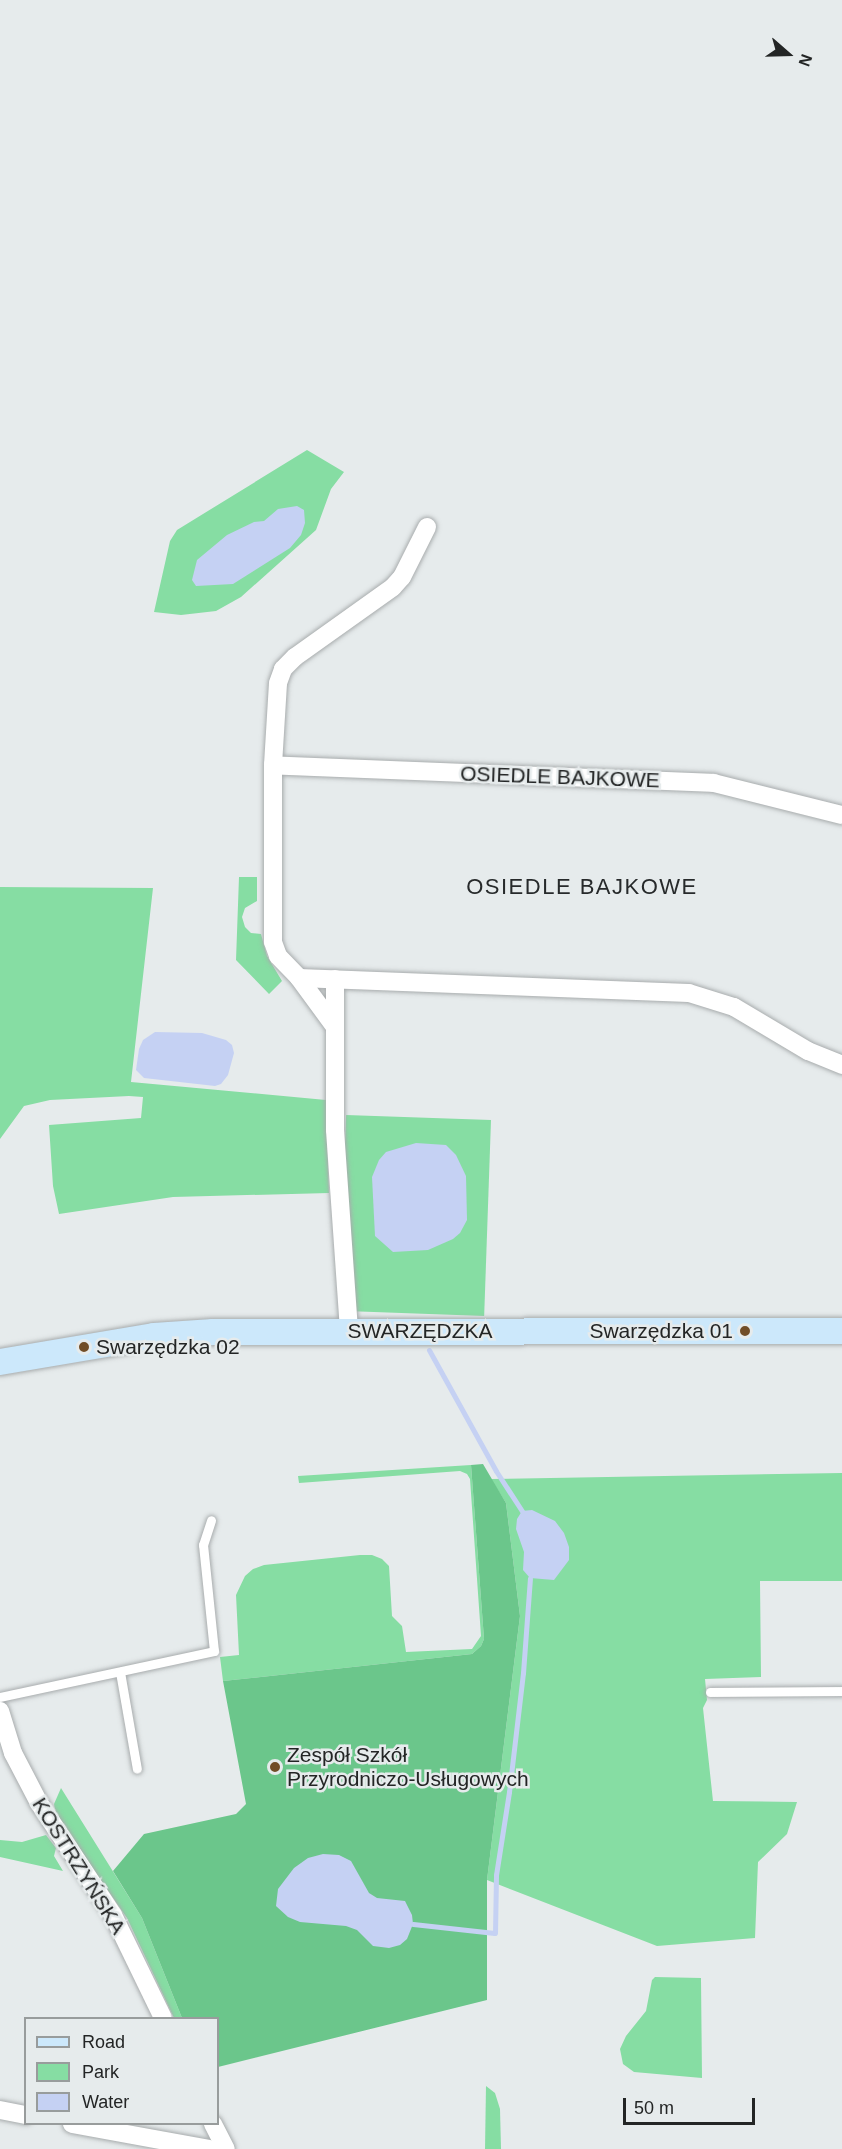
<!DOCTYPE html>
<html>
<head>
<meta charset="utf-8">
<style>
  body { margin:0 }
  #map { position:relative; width:842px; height:2149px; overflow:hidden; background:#e6ebec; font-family:Helvetica,sans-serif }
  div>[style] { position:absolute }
  .green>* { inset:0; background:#86dda3; transform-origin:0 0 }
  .forest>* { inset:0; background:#6bc68b }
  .water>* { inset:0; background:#c5d1f3 }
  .stream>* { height:5px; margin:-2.5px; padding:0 2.5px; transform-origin:2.5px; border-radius:2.5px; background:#c5d1f3 }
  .roads { filter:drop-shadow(0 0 2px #a8acad) drop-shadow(0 0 2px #a8acad) }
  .lane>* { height:9px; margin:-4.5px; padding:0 4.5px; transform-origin:4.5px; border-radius:4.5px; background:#fff }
  .street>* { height:18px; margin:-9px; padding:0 9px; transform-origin:9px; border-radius:9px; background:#fff }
  .secondary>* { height:26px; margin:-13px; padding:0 13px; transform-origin:13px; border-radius:13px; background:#cce8fb }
  .dots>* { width:16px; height:16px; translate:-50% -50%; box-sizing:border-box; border:3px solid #e6ebec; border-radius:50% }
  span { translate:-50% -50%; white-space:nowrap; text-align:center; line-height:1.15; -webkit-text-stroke:5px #e6ebec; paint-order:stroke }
  .street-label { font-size:21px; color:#232525 }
  .poi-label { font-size:21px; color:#232525 }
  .right { translate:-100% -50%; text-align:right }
  .left { translate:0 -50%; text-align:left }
  .neighbourhood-label { font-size:22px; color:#272a2b; letter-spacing:1.5px }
  .legend { position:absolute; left:24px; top:2017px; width:195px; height:108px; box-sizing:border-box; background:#e6ebec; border:2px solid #989c9c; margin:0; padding:8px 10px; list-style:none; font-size:18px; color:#232525 }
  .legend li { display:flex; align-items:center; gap:12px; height:30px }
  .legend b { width:30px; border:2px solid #989c9c }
  .north { position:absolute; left:758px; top:24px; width:60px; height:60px; -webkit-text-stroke:4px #e6ebec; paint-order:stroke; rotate:110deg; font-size:16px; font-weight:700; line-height:24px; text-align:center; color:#232525 }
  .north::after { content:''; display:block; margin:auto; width:21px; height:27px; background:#232525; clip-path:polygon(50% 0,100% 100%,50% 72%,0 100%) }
  .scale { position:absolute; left:623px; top:2098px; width:132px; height:27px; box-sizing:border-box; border:3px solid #232525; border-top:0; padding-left:8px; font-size:18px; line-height:21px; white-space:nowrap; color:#232525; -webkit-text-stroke:4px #e6ebec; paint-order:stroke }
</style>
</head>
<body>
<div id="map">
  <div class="green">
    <i style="clip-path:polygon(307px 450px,344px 472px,331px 489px,316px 530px,241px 597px,216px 611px,181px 615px,154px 612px,170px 541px,177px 530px)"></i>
    <i style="clip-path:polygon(239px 877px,257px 877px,257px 901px,245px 908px,242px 917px,245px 927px,251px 933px,261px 934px,267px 956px,282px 981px,269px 994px,236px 960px)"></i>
    <i style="clip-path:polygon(0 887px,153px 888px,131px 1082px,326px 1100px,329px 1193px,173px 1197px,59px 1214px,53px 1186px,49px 1125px,141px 1118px,143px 1097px,129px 1096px,50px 1100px,24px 1106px,0 1139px)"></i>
    <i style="left:491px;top:1120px;width:196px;height:145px;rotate:92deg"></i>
    <i style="clip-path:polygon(471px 1465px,484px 1639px,481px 1646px,472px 1654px,223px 1681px,220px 1657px,239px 1655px,236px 1595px,245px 1576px,253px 1569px,264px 1565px,360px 1555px,372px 1555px,382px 1559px,389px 1566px,392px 1616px,402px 1626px,406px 1652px,472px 1649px,481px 1636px,470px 1479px,467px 1474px,460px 1471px,299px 1483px,298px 1476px)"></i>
    <i style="clip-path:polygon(842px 1473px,842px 1581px,760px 1581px,761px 1677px,705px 1679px,707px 1700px,703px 1708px,713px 1801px,797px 1802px,787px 1834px,758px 1862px,755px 1938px,657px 1946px,487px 1880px,520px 1616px,506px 1503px,491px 1479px)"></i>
    <i style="clip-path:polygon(61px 1788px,142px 1918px,182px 2018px,174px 2018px,127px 1918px,56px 1816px,54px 1804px)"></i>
    <i style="clip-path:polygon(46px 1835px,56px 1848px,54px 1856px,63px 1871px,0 1857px,0 1840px,22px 1842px)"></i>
    <i style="clip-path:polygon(655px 1977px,701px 1978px,702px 2078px,634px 2072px,623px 2064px,620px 2049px,626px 2036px,646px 2011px,652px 1980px)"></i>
    <i style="clip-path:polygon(486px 2086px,495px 2093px,500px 2109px,501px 2149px,485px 2149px)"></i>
  </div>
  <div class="forest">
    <i style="clip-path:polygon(483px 1464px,506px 1503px,520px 1616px,487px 1880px,487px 2000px,218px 2067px,218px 2018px,182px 2018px,142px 1918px,113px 1871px,144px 1834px,236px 1814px,246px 1804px,223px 1681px,472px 1654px,481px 1646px,484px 1639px,471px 1465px)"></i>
  </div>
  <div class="water">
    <i style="clip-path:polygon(297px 506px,304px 510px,305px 523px,301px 535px,290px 548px,233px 584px,196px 586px,192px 580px,197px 560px,227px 535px,254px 522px,264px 521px,278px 509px)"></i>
    <i style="clip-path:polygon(155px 1032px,202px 1033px,226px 1040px,232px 1045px,234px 1053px,228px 1075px,221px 1084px,215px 1086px,144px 1078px,136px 1070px,139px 1049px,143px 1040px)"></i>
    <i style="clip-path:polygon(416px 1143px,446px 1145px,456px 1155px,466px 1176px,467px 1220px,460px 1233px,453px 1239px,428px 1250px,393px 1252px,375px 1236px,372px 1177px,379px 1160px,386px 1152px)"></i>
    <i style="clip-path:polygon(532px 1510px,555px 1521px,564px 1533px,569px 1547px,569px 1560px,554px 1580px,530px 1578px,523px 1570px,524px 1552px,516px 1529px,517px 1519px,522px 1511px)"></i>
    <i style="clip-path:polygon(323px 1854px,339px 1855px,351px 1861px,369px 1893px,377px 1898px,405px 1901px,412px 1915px,413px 1924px,407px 1939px,400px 1945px,389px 1948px,373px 1946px,357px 1930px,346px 1926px,300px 1922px,288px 1917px,276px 1906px,278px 1889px,294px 1868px,308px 1858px)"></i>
  </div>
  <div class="stream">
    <i style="left:429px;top:1350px;width:138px;rotate:61deg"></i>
    <i style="left:496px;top:1471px;width:48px;rotate:57deg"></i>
    <i style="left:413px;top:1924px;width:82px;rotate:6.3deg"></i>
    <i style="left:495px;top:1933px;width:58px;rotate:-89deg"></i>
    <i style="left:496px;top:1875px;width:84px;rotate:-81.1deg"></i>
    <i style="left:509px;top:1792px;width:120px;rotate:-83.3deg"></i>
    <i style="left:523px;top:1673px;width:95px;rotate:-85.8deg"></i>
  </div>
  <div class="roads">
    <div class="lane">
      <i style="left:120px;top:1672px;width:98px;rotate:80.1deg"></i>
      <i style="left:710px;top:1692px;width:132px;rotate:-0.4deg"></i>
      <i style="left:0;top:1697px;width:219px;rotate:-12.1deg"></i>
      <i style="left:214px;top:1651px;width:107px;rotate:-95.9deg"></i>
      <i style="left:203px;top:1545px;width:26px;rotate:-72deg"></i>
    </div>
    <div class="street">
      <i style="left:273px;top:765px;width:82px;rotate:-86.5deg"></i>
      <i style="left:278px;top:683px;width:15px;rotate:-70deg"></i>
      <i style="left:283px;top:669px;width:17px;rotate:-45deg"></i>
      <i style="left:295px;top:657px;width:120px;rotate:-35.5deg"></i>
      <i style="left:393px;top:587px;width:13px;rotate:-48deg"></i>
      <i style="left:402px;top:577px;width:56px;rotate:-63.4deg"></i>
      <i style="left:842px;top:815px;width:132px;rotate:-166deg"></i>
      <i style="left:714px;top:783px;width:441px;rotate:-177.7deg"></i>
      <i style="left:273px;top:765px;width:177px;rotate:90deg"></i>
      <i style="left:273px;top:942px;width:15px;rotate:70deg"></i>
      <i style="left:278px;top:956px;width:30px;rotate:46deg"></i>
      <i style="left:299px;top:978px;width:390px;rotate:2.2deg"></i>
      <i style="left:689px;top:993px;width:47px;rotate:17.3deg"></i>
      <i style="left:734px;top:1007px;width:86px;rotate:30.7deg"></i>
      <i style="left:808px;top:1051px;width:37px;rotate:22deg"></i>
      <i style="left:299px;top:978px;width:61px;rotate:53.7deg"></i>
      <i style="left:335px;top:979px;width:151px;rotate:90deg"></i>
      <i style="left:335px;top:1130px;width:200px;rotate:86deg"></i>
      <i style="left:0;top:1711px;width:44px;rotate:72.8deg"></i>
      <i style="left:13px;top:1753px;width:56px;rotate:62.5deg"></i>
      <i style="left:39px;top:1803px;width:134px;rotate:56.5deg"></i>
      <i style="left:113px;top:1915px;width:114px;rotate:64.1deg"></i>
      <i style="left:0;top:2110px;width:26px;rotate:11deg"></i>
      <i style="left:72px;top:2124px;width:139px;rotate:10.3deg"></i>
      <i style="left:213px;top:2124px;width:28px;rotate:63deg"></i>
    </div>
    <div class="secondary">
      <i style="left:0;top:1362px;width:156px;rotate:-9.6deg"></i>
      <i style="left:154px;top:1336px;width:59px;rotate:-3.9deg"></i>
      <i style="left:213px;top:1332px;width:629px;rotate:-0.09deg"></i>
    </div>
  </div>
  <div class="dots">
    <i style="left:745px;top:1331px;background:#714d27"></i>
    <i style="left:84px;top:1347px;background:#714d27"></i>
    <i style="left:275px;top:1767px;background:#714d27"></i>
  </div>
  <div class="street-label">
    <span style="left:560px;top:777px;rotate:2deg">OSIEDLE BAJKOWE</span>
    <span style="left:420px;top:1331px">SWARZĘDZKA</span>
    <span style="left:79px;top:1866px;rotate:58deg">KOSTRZYŃSKA</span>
  </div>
  <div class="poi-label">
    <span class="right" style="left:733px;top:1331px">Swarzędzka 01</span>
    <span class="left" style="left:96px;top:1347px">Swarzędzka 02</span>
    <span class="left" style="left:287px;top:1767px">Zespół Szkół<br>Przyrodniczo-Usługowych</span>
  </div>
  <div class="neighbourhood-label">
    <span style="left:582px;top:887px">OSIEDLE BAJKOWE</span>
  </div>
  <ul class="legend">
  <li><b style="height:8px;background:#cce8fb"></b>Road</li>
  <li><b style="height:16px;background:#86dda3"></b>Park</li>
  <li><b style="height:16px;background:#c5d1f3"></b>Water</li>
  </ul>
  <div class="north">N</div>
  <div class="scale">50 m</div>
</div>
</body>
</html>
